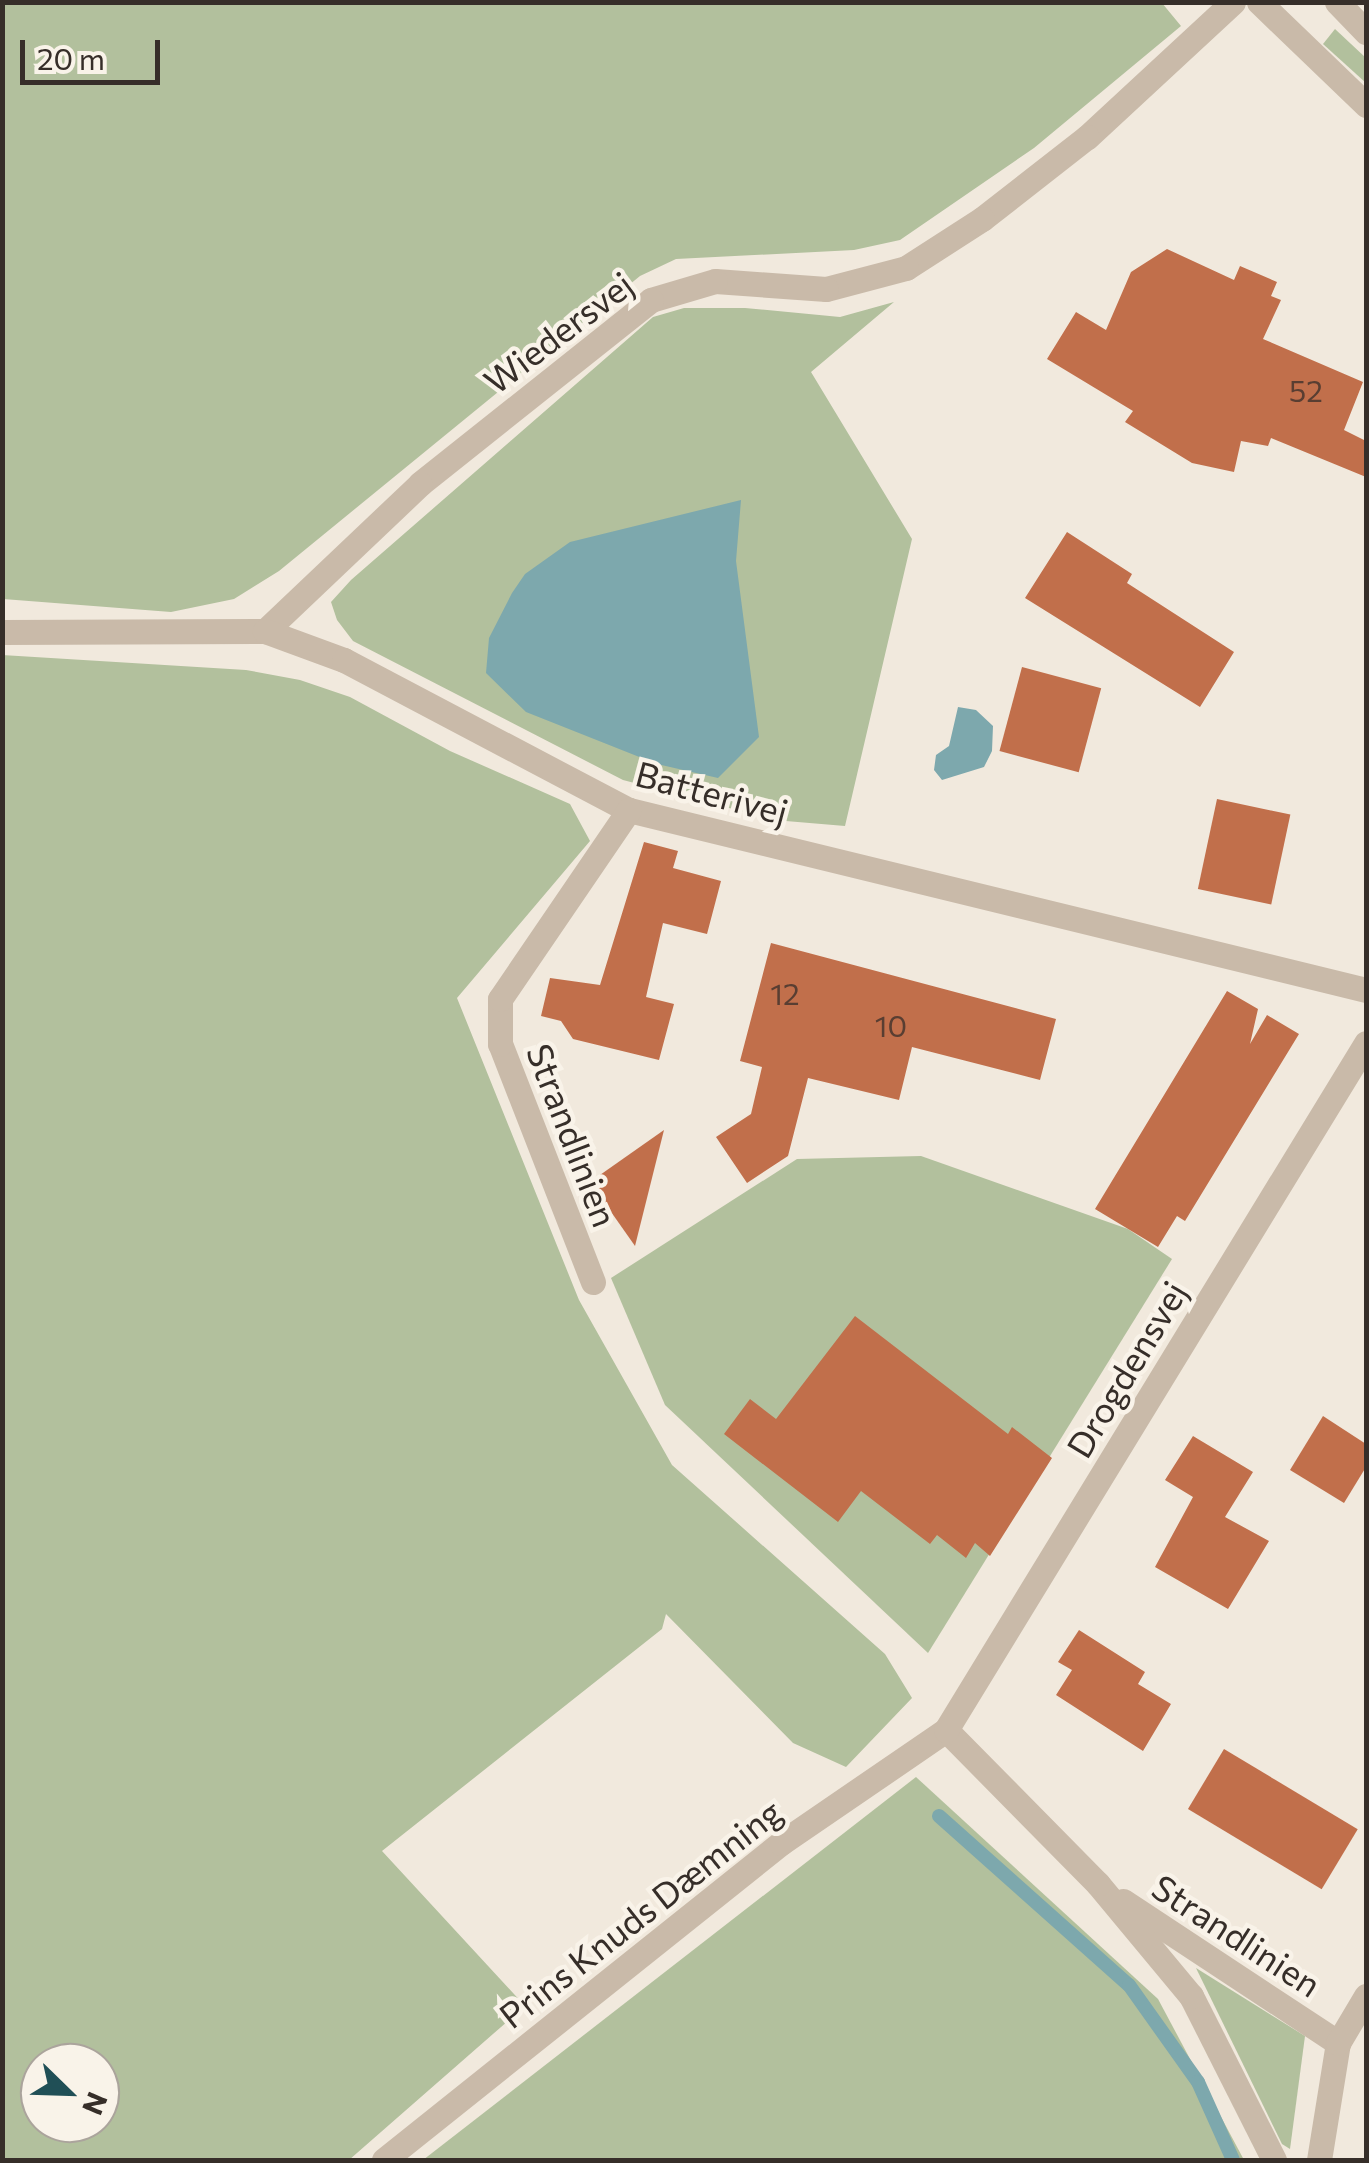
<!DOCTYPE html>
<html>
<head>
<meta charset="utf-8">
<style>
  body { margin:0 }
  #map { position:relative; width:1369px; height:2163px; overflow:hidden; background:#f1e9dd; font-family:Commissioner,sans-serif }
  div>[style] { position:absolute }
  .green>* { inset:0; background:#b2c09d }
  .water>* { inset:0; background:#7da8ad }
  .stream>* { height:14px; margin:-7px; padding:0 7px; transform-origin:7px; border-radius:7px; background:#7da8ad }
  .building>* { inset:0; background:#c16f4b; transform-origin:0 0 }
  .service>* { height:25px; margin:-12.5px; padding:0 12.5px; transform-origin:12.5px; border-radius:12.5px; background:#c9baa9 }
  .minor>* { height:25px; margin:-12.5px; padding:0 12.5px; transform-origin:12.5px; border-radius:12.5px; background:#c9baa9 }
  .tertiary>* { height:25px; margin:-12.5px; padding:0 12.5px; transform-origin:12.5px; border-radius:12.5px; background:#c9baa9 }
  span { translate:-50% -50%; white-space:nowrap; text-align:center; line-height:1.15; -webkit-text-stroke:9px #f9f3e9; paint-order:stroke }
  .number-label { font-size:30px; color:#593e32 }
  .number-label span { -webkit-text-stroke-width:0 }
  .street-label { font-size:35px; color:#362e29 }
  .frame { position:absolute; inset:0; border:5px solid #362e29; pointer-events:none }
  .north { position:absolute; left:20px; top:2043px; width:100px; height:100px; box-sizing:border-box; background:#f9f3e9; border:2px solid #aba49c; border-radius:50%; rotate:113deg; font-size:28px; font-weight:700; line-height:40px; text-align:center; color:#362e29 }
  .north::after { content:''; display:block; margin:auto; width:35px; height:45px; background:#204f56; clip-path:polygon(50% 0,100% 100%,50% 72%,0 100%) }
  .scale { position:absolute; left:20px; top:40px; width:140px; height:45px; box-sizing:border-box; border:5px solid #362e29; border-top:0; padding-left:12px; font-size:30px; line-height:35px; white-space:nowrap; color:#362e29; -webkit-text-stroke:8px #f9f3e9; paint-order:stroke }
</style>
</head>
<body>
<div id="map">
  <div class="green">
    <i style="clip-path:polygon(1162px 3px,1181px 26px,1034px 148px,900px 240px,854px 250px,676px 259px,640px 276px,279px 571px,234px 599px,171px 612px,3px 599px,3px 3px)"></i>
    <i style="clip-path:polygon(1335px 29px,1366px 58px,1366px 83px,1323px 44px)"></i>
    <i style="clip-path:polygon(894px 302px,811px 372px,912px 539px,845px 826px,774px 820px,623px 780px,353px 641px,337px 620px,331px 602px,351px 580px,653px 317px,684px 308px,745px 308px,840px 317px)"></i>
    <i style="clip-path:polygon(evenodd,2px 655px,246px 670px,300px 680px,350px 697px,450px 751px,570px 804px,590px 841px,457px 998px,579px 1300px,672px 1465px,885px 1654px,912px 1698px,846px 1767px,793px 1743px,666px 1614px,662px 1629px,382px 1851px,525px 2006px,349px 2160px,3px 2160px,2px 655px,100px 2063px,100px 2123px,40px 2123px,40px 2063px,100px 2063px)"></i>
    <i style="clip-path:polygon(921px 1156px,1128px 1229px,1172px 1259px,928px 1653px,665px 1405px,611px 1278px,797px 1159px)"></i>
    <i style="clip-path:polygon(916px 1777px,1158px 1999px,1244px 2160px,423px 2160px)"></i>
    <i style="clip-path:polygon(1196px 1968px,1305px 2036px,1290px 2149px,1282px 2144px)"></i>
  </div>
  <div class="water">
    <i style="clip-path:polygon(741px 500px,736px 561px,759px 737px,718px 778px,657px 764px,526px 712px,486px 673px,489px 638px,512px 593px,525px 574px,570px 542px)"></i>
    <i style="clip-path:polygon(958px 707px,976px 710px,993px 726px,992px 751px,984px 767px,942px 780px,934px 770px,936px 755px,949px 746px)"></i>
  </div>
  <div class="stream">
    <i style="left:939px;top:1816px;width:254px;rotate:41.7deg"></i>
    <i style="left:1129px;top:1985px;width:119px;rotate:54.6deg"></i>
    <i style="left:1198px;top:2082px;width:85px;rotate:65.8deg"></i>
  </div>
  <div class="building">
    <i style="clip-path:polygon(1167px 249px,1234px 280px,1240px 266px,1277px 282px,1271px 296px,1281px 300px,1263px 339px,1363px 382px,1344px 430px,1366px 441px,1366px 477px,1271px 438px,1268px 446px,1241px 441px,1234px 472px,1192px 463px,1125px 422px,1133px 411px,1047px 359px,1076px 312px,1106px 330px,1131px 272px)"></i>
    <i style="clip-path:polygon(1067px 532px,1132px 574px,1127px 583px,1234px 652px,1200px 707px,1025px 598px)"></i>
    <i style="left:1022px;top:667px;width:82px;height:87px;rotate:15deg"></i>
    <i style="left:1217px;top:799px;width:75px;height:92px;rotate:12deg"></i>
    <i style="clip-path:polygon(644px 842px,678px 851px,673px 868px,721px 881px,707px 934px,663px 923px,646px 997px,674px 1004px,659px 1060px,573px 1039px,561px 1021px,541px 1016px,550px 978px,600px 985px)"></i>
    <i style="clip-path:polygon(771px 943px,1056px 1019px,1040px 1080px,912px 1047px,899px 1100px,808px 1078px,788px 1156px,747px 1183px,716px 1137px,751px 1114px,762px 1067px,740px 1061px)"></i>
    <i style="clip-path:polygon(1227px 991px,1258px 1009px,1250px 1044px,1267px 1015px,1299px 1034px,1185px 1221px,1177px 1216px,1158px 1247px,1095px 1209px)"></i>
    <i style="clip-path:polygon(664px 1130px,635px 1246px,590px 1182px)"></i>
    <i style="clip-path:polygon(855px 1316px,1008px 1434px,1012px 1427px,1052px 1458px,990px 1556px,975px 1543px,966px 1558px,937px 1535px,930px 1544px,861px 1491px,838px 1522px,724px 1434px,750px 1399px,776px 1419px)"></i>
    <i style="clip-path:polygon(1323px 1416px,1366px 1444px,1366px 1467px,1344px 1503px,1290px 1470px)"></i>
    <i style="clip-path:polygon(1193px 1436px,1253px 1472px,1225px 1517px,1269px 1541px,1228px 1609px,1155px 1567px,1193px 1497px,1165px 1480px)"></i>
    <i style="clip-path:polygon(1079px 1630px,1145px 1672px,1138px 1684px,1171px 1704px,1143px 1751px,1056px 1695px,1072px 1670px,1058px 1662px)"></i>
    <i style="left:1224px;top:1749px;width:156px;height:70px;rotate:31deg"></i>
  </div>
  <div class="service">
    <i style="left:2px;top:632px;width:263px;rotate:-0.2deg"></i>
    <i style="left:384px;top:2160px;width:508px;rotate:-38.61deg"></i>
    <i style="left:781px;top:1843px;width:200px;rotate:-34.4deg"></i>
  </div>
  <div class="minor">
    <i style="left:1233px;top:2px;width:199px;rotate:137.2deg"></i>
    <i style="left:1087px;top:137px;width:133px;rotate:142deg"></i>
    <i style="left:982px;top:219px;width:90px;rotate:147.2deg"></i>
    <i style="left:906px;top:268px;width:83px;rotate:165.3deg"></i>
    <i style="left:826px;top:289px;width:111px;rotate:-175.9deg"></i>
    <i style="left:715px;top:281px;width:67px;rotate:163.5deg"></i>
    <i style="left:651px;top:300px;width:295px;rotate:141.5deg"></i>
    <i style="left:420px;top:484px;width:214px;rotate:136.5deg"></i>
    <i style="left:265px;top:631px;width:84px;rotate:20.2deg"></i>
    <i style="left:344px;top:660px;width:322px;rotate:27.8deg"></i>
    <i style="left:629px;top:810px;width:759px;rotate:13.72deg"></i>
    <i style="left:593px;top:1282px;width:256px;rotate:-111.3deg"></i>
    <i style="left:500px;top:1044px;width:45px;rotate:-90deg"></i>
    <i style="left:500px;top:999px;width:229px;rotate:-55.7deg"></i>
    <i style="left:1123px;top:1901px;width:258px;rotate:33.4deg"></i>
    <i style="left:1274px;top:2160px;width:184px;rotate:-116.8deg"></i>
    <i style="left:1191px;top:1996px;width:146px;rotate:-129.7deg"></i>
    <i style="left:1098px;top:1884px;width:216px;rotate:-134.6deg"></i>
    <i style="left:946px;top:1730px;width:805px;rotate:-58.56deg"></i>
    <i style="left:1319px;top:2160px;width:119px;rotate:-80.8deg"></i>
    <i style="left:1338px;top:2043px;width:55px;rotate:-59.2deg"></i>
  </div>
  <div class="tertiary">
    <i style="left:1259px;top:2px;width:149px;rotate:43.9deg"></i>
    <i style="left:1337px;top:2px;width:42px;rotate:46deg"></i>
  </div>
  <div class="number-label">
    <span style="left:1306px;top:390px">52</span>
    <span style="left:785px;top:993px">12</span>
    <span style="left:891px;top:1025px">10</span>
  </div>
  <div class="street-label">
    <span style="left:558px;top:332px;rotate:-37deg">Wiedersvej</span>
    <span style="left:712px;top:792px;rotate:15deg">Batterivej</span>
    <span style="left:573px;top:1135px;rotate:69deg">Strandlinien</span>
    <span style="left:1126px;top:1369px;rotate:-59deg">Drogdensvej</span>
    <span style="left:640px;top:1913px;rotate:-38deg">Prins Knuds Dæmning</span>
    <span style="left:1237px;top:1935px;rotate:33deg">Strandlinien</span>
  </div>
  <div class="frame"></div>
  <div class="north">N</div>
  <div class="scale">20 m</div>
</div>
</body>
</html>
